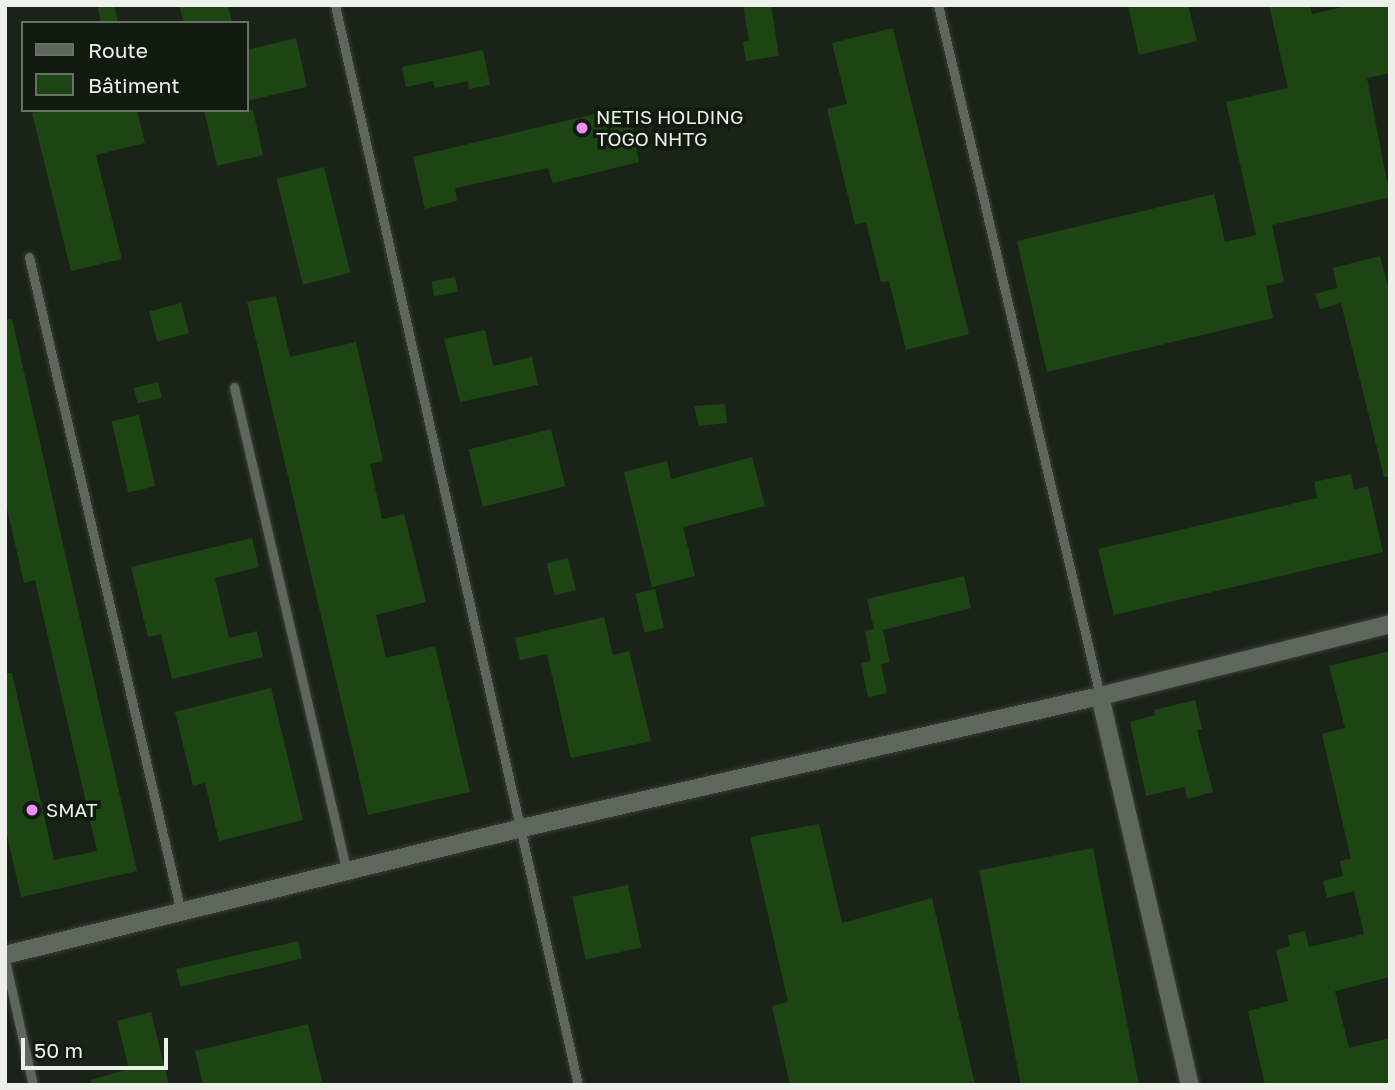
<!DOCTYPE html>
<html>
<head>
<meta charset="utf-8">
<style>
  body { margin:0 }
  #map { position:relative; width:1395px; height:1090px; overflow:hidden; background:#1a2318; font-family:"Golos Text",sans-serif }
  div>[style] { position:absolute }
  .building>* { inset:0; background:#1d4513; transform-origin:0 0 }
  .roads { filter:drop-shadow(0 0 2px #383f37) drop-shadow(0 0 2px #383f37) }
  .lane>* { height:9px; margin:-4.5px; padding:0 4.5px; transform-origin:4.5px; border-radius:4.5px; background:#5d675b }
  .street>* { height:18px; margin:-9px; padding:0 9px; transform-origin:9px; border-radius:9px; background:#5d675b }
  .dots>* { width:19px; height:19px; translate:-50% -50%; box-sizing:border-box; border:4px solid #111a0f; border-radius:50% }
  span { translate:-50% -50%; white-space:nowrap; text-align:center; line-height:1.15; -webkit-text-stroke:7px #111a0f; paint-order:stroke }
  .poi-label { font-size:19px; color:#ecf2ea }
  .left { translate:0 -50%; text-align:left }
  .frame { position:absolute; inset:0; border:7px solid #ecf2ea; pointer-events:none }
  .legend { position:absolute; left:21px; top:21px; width:228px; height:91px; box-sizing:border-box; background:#111a0f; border:2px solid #697067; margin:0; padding:9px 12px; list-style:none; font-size:21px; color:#ecf2ea }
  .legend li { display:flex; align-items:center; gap:14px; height:35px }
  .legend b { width:35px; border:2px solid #697067 }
  .scale { position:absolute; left:21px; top:1038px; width:147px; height:32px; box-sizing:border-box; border:4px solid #ecf2ea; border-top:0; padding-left:9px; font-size:21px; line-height:24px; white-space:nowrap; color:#ecf2ea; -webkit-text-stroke:5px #111a0f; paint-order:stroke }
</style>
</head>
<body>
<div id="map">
  <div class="building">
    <i style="clip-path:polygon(97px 5px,114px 5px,118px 23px,101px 23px)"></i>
    <i style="clip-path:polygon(179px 5px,228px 5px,232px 23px,184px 23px)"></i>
    <i style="clip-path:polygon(743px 5px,771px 5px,779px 56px,746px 61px,743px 42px,749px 41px)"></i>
    <i style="clip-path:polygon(1128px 5px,1188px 5px,1197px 41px,1139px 55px)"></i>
    <i style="clip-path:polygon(1269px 5px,1310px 5px,1312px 14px,1352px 5px,1390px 5px,1390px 73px,1367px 78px,1390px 197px,1272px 225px,1284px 282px,1266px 286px,1273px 318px,1047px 372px,1017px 241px,1214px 194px,1225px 242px,1256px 235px,1226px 102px,1288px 88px)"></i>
    <i style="clip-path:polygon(893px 28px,969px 334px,906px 350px,889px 281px,881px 282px,866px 222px,855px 225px,827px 109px,847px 104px,832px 43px)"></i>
    <i style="clip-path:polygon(296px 38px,307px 87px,247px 101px,247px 50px)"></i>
    <i style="clip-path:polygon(483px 50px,490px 85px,469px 89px,468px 81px,435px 88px,433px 81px,406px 87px,402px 67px)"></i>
    <i style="clip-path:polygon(628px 106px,639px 162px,553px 183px,548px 168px,455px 188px,457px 201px,425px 209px,413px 157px)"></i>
    <i style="clip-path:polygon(43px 110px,137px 110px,145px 143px,96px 155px,122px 259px,71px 271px,32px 113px)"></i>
    <i style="clip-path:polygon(204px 110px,253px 110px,263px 155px,217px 166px)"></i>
    <i style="left:324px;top:167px;width:109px;height:49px;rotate:76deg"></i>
    <i style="clip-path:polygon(1380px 256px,1390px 294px,1390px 476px,1384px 477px,1341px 303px,1320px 309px,1315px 294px,1337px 288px,1333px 268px)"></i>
    <i style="left:455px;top:277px;width:15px;height:24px;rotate:79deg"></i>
    <i style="clip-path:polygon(276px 296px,290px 357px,356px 342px,383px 461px,370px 464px,382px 519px,404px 514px,426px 602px,376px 615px,386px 658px,435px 646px,470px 792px,368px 815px,247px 302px)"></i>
    <i style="left:181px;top:303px;width:31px;height:33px;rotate:75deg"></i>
    <i style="clip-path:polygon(12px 319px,137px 871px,21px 897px,5px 827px,5px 673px,12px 673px,54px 860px,97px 851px,35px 580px,24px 583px,5px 500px,5px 320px)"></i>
    <i style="clip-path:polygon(485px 330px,493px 366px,532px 357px,538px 385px,460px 402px,444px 339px)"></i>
    <i style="left:158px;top:382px;width:16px;height:25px;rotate:76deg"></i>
    <i style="clip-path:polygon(725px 404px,727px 423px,699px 426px,694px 406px)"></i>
    <i style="left:139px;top:415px;width:73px;height:28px;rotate:77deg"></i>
    <i style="left:551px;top:429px;width:59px;height:85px;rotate:76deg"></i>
    <i style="clip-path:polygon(752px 457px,765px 506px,683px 527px,695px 576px,652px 587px,624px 472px,667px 461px,671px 479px)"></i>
    <i style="clip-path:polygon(1351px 474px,1354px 490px,1368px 486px,1383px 552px,1114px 615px,1098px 549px,1317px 498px,1314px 482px)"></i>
    <i style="clip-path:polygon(252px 538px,259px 567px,215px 578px,229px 638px,257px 631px,263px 657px,172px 679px,161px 634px,148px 637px,131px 567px)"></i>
    <i style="left:568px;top:558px;width:33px;height:22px;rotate:76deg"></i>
    <i style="clip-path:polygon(964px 576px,971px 608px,883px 630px,890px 662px,881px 664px,887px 693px,868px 697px,861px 663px,871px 661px,865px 631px,874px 629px,867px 599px)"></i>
    <i style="left:655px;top:589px;width:40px;height:20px;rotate:77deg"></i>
    <i style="clip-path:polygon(604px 617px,613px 655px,629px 651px,651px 741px,571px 758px,547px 654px,520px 660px,515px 638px)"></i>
    <i style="clip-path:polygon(1390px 651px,1390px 977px,1335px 991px,1349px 1048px,1390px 1038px,1390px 1085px,1265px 1085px,1248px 1011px,1288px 1001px,1276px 950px,1290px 946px,1288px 935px,1305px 931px,1309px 947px,1364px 934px,1354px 891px,1327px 898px,1323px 881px,1343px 876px,1340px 861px,1351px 859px,1322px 734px,1345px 728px,1329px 666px)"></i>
    <i style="clip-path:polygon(271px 688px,303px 820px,219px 841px,205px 783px,193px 786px,175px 712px)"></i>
    <i style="clip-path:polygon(1195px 700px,1202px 729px,1197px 730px,1213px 792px,1187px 799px,1185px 787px,1146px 796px,1130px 722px,1155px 715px,1154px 710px)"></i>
    <i style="clip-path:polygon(819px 824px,842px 923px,932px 898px,975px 1085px,790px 1085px,772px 1006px,788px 1002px,750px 837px)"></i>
    <i style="left:1093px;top:848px;width:242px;height:116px;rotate:79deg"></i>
    <i style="left:628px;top:885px;width:64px;height:57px;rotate:78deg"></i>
    <i style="left:298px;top:941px;width:18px;height:125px;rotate:77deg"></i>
    <i style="clip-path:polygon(151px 1012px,169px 1085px,91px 1085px,91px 1080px,129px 1069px,117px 1021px)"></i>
    <i style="clip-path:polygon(308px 1024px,323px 1085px,203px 1085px,195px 1051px)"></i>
  </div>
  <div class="roads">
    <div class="lane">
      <i style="left:335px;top:5px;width:1107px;rotate:77.32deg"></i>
      <i style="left:938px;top:5px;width:710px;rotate:76.81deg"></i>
      <i style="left:29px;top:257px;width:672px;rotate:76.94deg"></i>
      <i style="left:234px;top:387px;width:498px;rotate:76.9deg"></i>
      <i style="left:5px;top:960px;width:128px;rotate:77.4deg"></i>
    </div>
    <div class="street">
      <i style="left:1100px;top:696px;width:399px;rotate:77deg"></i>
      <i style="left:5px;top:955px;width:532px;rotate:-13.8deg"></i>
      <i style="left:522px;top:828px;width:593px;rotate:-12.86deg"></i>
      <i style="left:1100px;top:696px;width:299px;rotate:-13.9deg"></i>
    </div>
  </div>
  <div class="dots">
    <i style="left:582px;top:128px;background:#ee8cf8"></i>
    <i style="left:32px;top:810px;background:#ee8cf8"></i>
  </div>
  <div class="poi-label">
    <span class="left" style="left:596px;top:128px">NETIS HOLDING<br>TOGO NHTG</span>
    <span class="left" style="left:46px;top:810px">SMAT</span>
  </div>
  <div class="frame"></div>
  <ul class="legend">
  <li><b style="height:9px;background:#5d675b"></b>Route</li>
  <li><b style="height:19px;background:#1d4513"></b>Bâtiment</li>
  </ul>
  <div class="scale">50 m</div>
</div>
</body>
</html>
